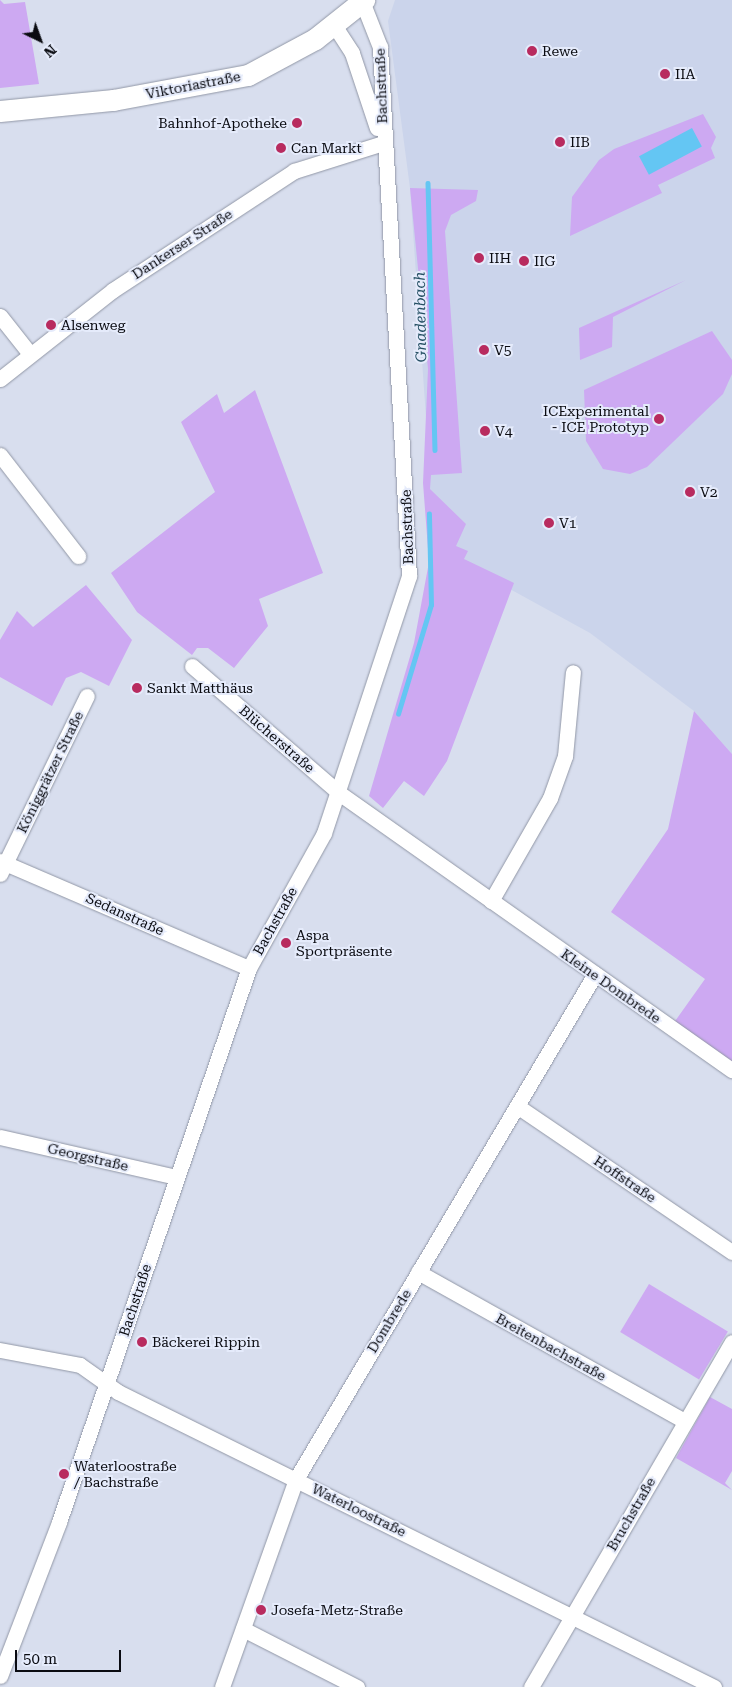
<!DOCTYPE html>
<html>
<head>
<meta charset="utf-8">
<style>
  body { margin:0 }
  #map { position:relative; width:732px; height:1687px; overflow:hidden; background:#d8deee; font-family:"Roboto Serif",serif }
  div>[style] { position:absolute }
  .built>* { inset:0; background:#cbd4eb }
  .green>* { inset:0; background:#cda9f2; transform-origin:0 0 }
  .water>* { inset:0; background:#64c6f3; transform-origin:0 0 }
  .stream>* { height:4.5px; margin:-2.25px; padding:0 2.25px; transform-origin:2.25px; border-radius:2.25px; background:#64c6f3 }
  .roads { filter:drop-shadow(0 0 1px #9197a6) drop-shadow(0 0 1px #9197a6) }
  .minor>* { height:15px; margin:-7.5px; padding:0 7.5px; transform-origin:7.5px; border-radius:7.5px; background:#fff }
  .secondary>* { height:21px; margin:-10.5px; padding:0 10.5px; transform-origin:10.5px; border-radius:10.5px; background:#fff }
  .dots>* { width:14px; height:14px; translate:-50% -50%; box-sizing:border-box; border:2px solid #e5ebfb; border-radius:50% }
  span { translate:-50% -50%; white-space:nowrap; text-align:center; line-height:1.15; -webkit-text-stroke:4px #e5ebfb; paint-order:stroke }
  .poi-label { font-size:14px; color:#0a0b11 }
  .left { translate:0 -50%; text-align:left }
  .right { translate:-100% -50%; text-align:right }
  .street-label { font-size:14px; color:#0a0b11 }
  .water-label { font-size:15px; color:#254f63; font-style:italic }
  .north { position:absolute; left:15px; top:15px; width:50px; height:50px; -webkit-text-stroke:4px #e5ebfb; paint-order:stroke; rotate:138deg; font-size:14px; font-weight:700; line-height:20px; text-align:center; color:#0a0b11 }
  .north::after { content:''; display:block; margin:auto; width:18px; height:22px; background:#0a0b11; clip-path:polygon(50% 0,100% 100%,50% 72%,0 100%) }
  .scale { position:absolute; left:15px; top:1650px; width:106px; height:22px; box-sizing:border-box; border:2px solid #0a0b11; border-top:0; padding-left:6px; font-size:15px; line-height:18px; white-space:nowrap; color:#0a0b11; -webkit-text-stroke:4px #e5ebfb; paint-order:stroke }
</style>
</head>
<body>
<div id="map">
  <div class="built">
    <i style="clip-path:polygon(732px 0,732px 754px,694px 711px,590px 633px,497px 582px,429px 562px,430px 475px,410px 188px,388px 21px,395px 0)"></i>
  </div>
  <div class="green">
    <i style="clip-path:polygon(0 0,4px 4px,25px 2px,39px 84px,0 88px)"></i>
    <i style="clip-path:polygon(703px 114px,716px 137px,711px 148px,715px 158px,658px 185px,662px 193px,570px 236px,572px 197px,599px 160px,614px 149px)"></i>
    <i style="clip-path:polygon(410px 188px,478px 190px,476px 201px,451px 215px,445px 231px,462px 473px,431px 475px,430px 489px,466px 524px,456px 546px,468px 551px,464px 559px,514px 583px,447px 761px,424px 796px,404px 781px,383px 808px,369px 796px,414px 643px,429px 562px,423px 483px,428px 369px)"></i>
    <i style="clip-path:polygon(686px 280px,613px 317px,612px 347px,580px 360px,579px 328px)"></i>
    <i style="clip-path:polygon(712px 331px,732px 360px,732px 374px,723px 394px,647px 467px,630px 474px,603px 469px,586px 441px,584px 390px)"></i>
    <i style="clip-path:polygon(255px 390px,323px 573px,259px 599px,268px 626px,234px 668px,208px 648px,197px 648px,192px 655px,137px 612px,111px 573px,215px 492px,181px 422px,217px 394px,224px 413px)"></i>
    <i style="clip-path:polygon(86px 585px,132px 640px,109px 686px,81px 672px,66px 678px,52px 706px,0 677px,0 640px,17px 611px,33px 627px)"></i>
    <i style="clip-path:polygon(694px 711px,732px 754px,732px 1063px,673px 1024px,705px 979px,611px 912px,668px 829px)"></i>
    <i style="left:649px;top:1284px;width:92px;height:56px;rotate:31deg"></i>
    <i style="clip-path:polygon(710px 1397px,732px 1409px,732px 1471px,725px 1483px,732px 1490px,676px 1458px)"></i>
  </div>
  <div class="water">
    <i style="left:692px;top:128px;width:21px;height:60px;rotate:62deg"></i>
  </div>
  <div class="stream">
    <i style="left:428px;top:183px;width:267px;rotate:88.5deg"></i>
    <i style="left:398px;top:714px;width:114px;rotate:-73.2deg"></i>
    <i style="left:431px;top:605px;width:91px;rotate:-91.3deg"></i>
  </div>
  <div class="roads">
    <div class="minor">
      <i style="left:334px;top:25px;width:33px;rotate:57deg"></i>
      <i style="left:352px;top:53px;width:79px;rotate:71.6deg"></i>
      <i style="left:0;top:316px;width:48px;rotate:51.7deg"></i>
      <i style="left:0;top:379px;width:144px;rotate:-38.2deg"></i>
      <i style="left:113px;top:290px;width:217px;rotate:-33.3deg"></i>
      <i style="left:294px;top:171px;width:93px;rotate:-17.5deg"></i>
      <i style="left:0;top:455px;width:128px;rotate:52.3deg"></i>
      <i style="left:192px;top:666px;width:194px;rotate:40.8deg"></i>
      <i style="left:339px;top:793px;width:481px;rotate:35.2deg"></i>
      <i style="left:0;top:861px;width:271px;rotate:23.3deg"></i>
      <i style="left:0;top:874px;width:198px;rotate:-64deg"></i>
      <i style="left:491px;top:901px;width:119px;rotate:-60.2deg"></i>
      <i style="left:550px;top:798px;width:45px;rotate:-70.3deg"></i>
      <i style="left:565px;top:756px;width:84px;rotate:-84.6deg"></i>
      <i style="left:517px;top:1106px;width:260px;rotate:34.2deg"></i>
      <i style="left:0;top:1137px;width:180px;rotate:12.8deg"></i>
      <i style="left:418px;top:1272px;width:306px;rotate:29.2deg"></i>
      <i style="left:0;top:1350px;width:81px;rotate:10.6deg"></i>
      <i style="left:80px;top:1365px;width:47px;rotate:35.4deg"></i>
      <i style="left:118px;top:1392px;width:665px;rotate:26.33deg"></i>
      <i style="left:243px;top:1629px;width:128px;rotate:27deg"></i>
      <i style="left:0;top:1676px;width:165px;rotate:-69deg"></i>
      <i style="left:59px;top:1522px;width:586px;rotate:-71.07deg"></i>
      <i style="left:249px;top:968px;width:154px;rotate:-60.9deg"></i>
      <i style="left:324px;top:833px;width:271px;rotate:-71.7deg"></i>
      <i style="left:409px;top:576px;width:530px;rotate:-93.14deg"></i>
      <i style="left:380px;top:47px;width:49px;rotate:-111.4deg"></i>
      <i style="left:222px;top:1687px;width:221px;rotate:-70.4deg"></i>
      <i style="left:296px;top:1479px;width:587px;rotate:-59.37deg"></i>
      <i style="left:531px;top:1687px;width:399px;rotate:-59.8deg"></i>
    </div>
    <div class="secondary">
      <i style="left:0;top:111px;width:114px;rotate:-5.6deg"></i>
      <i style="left:113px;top:100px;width:137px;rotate:-10.5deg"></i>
      <i style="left:248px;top:75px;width:76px;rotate:-28.2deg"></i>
      <i style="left:315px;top:39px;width:63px;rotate:-38.5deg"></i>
    </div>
  </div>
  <div class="dots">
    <i style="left:532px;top:51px;background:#b82b5f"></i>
    <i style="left:665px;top:74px;background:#b82b5f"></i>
    <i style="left:297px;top:123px;background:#b82b5f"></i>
    <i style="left:560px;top:142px;background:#b82b5f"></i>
    <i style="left:281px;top:148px;background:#b82b5f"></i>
    <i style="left:479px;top:258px;background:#b82b5f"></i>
    <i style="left:524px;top:261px;background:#b82b5f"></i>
    <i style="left:51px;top:325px;background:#b82b5f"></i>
    <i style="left:484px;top:350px;background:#b82b5f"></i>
    <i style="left:659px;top:419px;background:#b82b5f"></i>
    <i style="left:485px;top:431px;background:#b82b5f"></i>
    <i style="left:690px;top:492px;background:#b82b5f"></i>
    <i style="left:549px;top:523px;background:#b82b5f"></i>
    <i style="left:137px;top:688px;background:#b82b5f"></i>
    <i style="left:286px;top:943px;background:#b82b5f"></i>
    <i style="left:142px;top:1342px;background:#b82b5f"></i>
    <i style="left:64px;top:1474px;background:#b82b5f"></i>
    <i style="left:261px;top:1610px;background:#b82b5f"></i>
  </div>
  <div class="poi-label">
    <span class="left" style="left:542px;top:51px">Rewe</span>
    <span class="left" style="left:675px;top:74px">IIA</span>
    <span class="right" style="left:287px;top:123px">Bahnhof-Apotheke</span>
    <span class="left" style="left:570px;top:142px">IIB</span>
    <span class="left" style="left:291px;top:148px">Can Markt</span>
    <span class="left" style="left:489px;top:258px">IIH</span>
    <span class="left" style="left:534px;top:261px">IIG</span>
    <span class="left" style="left:61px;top:325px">Alsenweg</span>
    <span class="left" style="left:494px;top:350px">V5</span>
    <span class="right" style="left:649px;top:419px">ICExperimental<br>- ICE Prototyp</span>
    <span class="left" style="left:495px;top:431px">V4</span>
    <span class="left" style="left:700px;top:492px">V2</span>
    <span class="left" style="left:559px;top:523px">V1</span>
    <span class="left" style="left:147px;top:688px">Sankt Matthäus</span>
    <span class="left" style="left:296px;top:943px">Aspa<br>Sportpräsente</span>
    <span class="left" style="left:152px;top:1342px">Bäckerei Rippin</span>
    <span class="left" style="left:74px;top:1474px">Waterloostraße<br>/ Bachstraße</span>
    <span class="left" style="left:271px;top:1610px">Josefa-Metz-Straße</span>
  </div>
  <div class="street-label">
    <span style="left:193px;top:85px;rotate:-11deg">Viktoriastraße</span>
    <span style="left:381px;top:86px;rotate:-92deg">Bachstraße</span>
    <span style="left:182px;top:244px;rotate:-33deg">Dankerser Straße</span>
    <span style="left:407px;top:527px;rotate:-92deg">Bachstraße</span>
    <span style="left:277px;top:739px;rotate:41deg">Blücherstraße</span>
    <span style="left:50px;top:772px;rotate:-64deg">Königgrätzer Straße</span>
    <span style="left:125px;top:914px;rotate:24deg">Sedanstraße</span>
    <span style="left:275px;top:921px;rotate:-61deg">Bachstraße</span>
    <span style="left:611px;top:986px;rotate:35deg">Kleine Dombrede</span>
    <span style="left:88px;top:1157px;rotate:13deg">Georgstraße</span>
    <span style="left:625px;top:1179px;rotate:34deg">Hoffstraße</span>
    <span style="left:135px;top:1300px;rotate:-72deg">Bachstraße</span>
    <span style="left:389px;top:1321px;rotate:-59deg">Dombrede</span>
    <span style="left:551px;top:1347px;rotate:29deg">Breitenbachstraße</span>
    <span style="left:359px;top:1510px;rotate:26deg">Waterloostraße</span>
    <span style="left:631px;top:1514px;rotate:-60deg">Bruchstraße</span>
  </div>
  <div class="water-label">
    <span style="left:421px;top:317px;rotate:-91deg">Gnadenbach</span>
  </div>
  <div class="north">N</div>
  <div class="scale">50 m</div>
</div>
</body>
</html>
